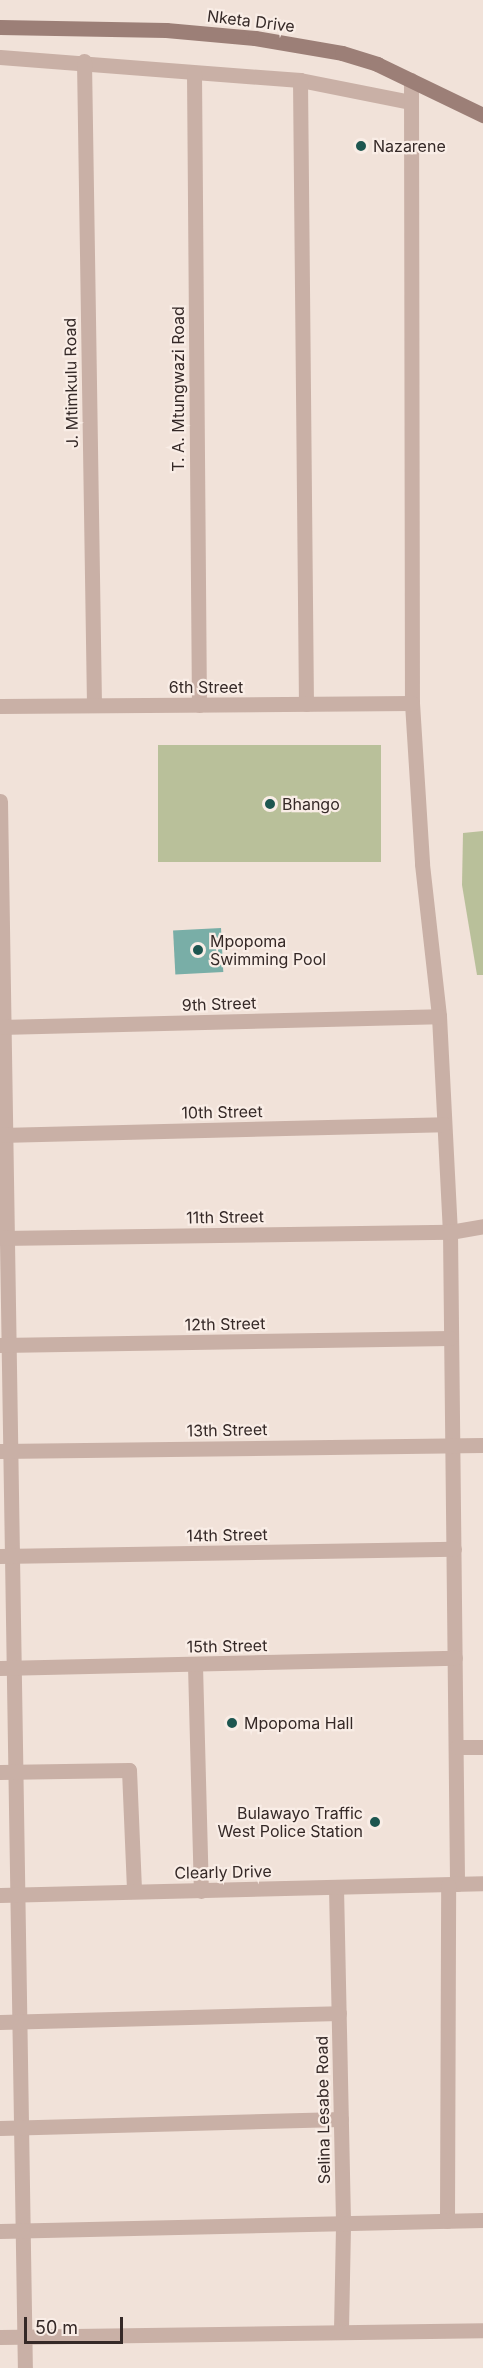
<!DOCTYPE html>
<html>
<head>
<meta charset="utf-8">
<style>
  body { margin:0 }
  #map { position:relative; width:483px; height:2368px; overflow:hidden; background:#f1e2d9; font-family:Inter,sans-serif }
  div>[style] { position:absolute }
  .green>* { inset:0; background:#b9c09a; transform-origin:0 0 }
  .water>* { inset:0; background:#79aea7; transform-origin:0 0 }
  .street>* { height:15px; margin:-7.5px; padding:0 7.5px; transform-origin:7.5px; border-radius:7.5px; background:#c9b0a6 }
  .secondary>* { height:15px; margin:-7.5px; padding:0 7.5px; transform-origin:7.5px; border-radius:7.5px; background:#9c7f77 }
  .dots>* { width:16px; height:16px; translate:-50% -50%; box-sizing:border-box; border:3px solid #f9ede6; border-radius:50% }
  span { translate:-50% -50%; white-space:nowrap; text-align:center; line-height:1.15; -webkit-text-stroke:4.5px #f9ede6; paint-order:stroke }
  .street-label { font-size:16px; color:#352927 }
  .poi-label { font-size:16px; color:#352927 }
  .left { translate:0 -50%; text-align:left }
  .right { translate:-100% -50%; text-align:right }
  .scale { position:absolute; left:24px; top:2317px; width:99px; height:27px; box-sizing:border-box; border:3px solid #352927; border-top:0; padding-left:8px; font-size:18px; line-height:21px; white-space:nowrap; color:#352927; -webkit-text-stroke:4px #f9ede6; paint-order:stroke }
</style>
</head>
<body>
<div id="map">
  <div class="green">
    <i style="left:381px;top:745px;width:117px;height:223px;rotate:90deg"></i>
    <i style="clip-path:polygon(483px 831px,483px 975px,477px 975px,462px 885px,463px 833px)"></i>
  </div>
  <div class="water">
    <i style="left:221px;top:928px;width:44px;height:48px;rotate:87deg"></i>
  </div>
  <div class="street">
    <i style="left:0;top:57px;width:301px;rotate:4.4deg"></i>
    <i style="left:300px;top:80px;width:112px;rotate:11.3deg"></i>
    <i style="left:84px;top:61px;width:644px;rotate:89.11deg"></i>
    <i style="left:194px;top:73px;width:632px;rotate:89.55deg"></i>
    <i style="left:300px;top:80px;width:624px;rotate:89.45deg"></i>
    <i style="left:411px;top:80px;width:623px;rotate:89.91deg"></i>
    <i style="left:412px;top:703px;width:161px;rotate:86.4deg"></i>
    <i style="left:422px;top:864px;width:153px;rotate:83.6deg"></i>
    <i style="left:439px;top:1016px;width:216px;rotate:87.1deg"></i>
    <i style="left:450px;top:1232px;width:652px;rotate:89.38deg"></i>
    <i style="left:0;top:706px;width:412px;rotate:-0.4deg"></i>
    <i style="left:0;top:801px;width:1567px;rotate:89.09deg"></i>
    <i style="left:0;top:1027px;width:439px;rotate:-1.4deg"></i>
    <i style="left:0;top:1135px;width:444px;rotate:-1.4deg"></i>
    <i style="left:0;top:1238px;width:450px;rotate:-0.8deg"></i>
    <i style="left:450px;top:1232px;width:34px;rotate:-10deg"></i>
    <i style="left:0;top:1345px;width:450px;rotate:-0.9deg"></i>
    <i style="left:0;top:1451px;width:483px;rotate:-0.7deg"></i>
    <i style="left:0;top:1556px;width:454px;rotate:-0.9deg"></i>
    <i style="left:195px;top:1665px;width:226px;rotate:88.5deg"></i>
    <i style="left:0;top:1668px;width:455px;rotate:-1.3deg"></i>
    <i style="left:457px;top:1747px;width:26px"></i>
    <i style="left:0;top:1772px;width:129px;rotate:-0.9deg"></i>
    <i style="left:129px;top:1770px;width:121px;rotate:87.6deg"></i>
    <i style="left:336px;top:1887px;width:339px;rotate:88.8deg"></i>
    <i style="left:343px;top:2226px;width:106px;rotate:91.1deg"></i>
    <i style="left:0;top:1895px;width:483px;rotate:-1.4deg"></i>
    <i style="left:0;top:2022px;width:339px;rotate:-1.5deg"></i>
    <i style="left:0;top:2128px;width:341px;rotate:-1.5deg"></i>
    <i style="left:447px;top:2221px;width:336px;rotate:-89.8deg"></i>
    <i style="left:0;top:2231px;width:483px;rotate:-1.3deg"></i>
    <i style="left:0;top:2337px;width:483px;rotate:-0.8deg"></i>
  </div>
  <div class="secondary">
    <i style="left:0;top:27px;width:166px;rotate:1deg"></i>
    <i style="left:166px;top:30px;width:89px;rotate:5.1deg"></i>
    <i style="left:255px;top:38px;width:88px;rotate:9.8deg"></i>
    <i style="left:342px;top:53px;width:37px;rotate:17deg"></i>
    <i style="left:377px;top:64px;width:118px;rotate:25.7deg"></i>
  </div>
  <div class="dots">
    <i style="left:361px;top:146px;background:#1d5650"></i>
    <i style="left:270px;top:804px;background:#1d5650"></i>
    <i style="left:198px;top:950px;background:#1d5650"></i>
    <i style="left:232px;top:1723px;background:#1d5650"></i>
    <i style="left:375px;top:1822px;background:#1d5650"></i>
  </div>
  <div class="street-label">
    <span style="left:251px;top:21px;rotate:7deg">Nketa Drive</span>
    <span style="left:71px;top:383px;rotate:-91deg">J. Mtimkulu Road</span>
    <span style="left:178px;top:389px;rotate:-90deg">T. A. Mtungwazi Road</span>
    <span style="left:206px;top:687px">6th Street</span>
    <span style="left:219px;top:1004px;rotate:-2deg">9th Street</span>
    <span style="left:222px;top:1112px;rotate:-1deg">10th Street</span>
    <span style="left:225px;top:1217px;rotate:-1deg">11th Street</span>
    <span style="left:225px;top:1324px;rotate:-1deg">12th Street</span>
    <span style="left:227px;top:1430px;rotate:-1deg">13th Street</span>
    <span style="left:227px;top:1535px;rotate:-1deg">14th Street</span>
    <span style="left:227px;top:1646px;rotate:-1deg">15th Street</span>
    <span style="left:223px;top:1872px;rotate:-1deg">Clearly Drive</span>
    <span style="left:323px;top:2110px;rotate:-91deg">Selina Lesabe Road</span>
  </div>
  <div class="poi-label">
    <span class="left" style="left:373px;top:146px">Nazarene</span>
    <span class="left" style="left:282px;top:804px">Bhango</span>
    <span class="left" style="left:210px;top:950px">Mpopoma<br>Swimming Pool</span>
    <span class="left" style="left:244px;top:1723px">Mpopoma Hall</span>
    <span class="right" style="left:363px;top:1822px">Bulawayo Traffic<br>West Police Station</span>
  </div>
  <div class="scale">50 m</div>
</div>
</body>
</html>
